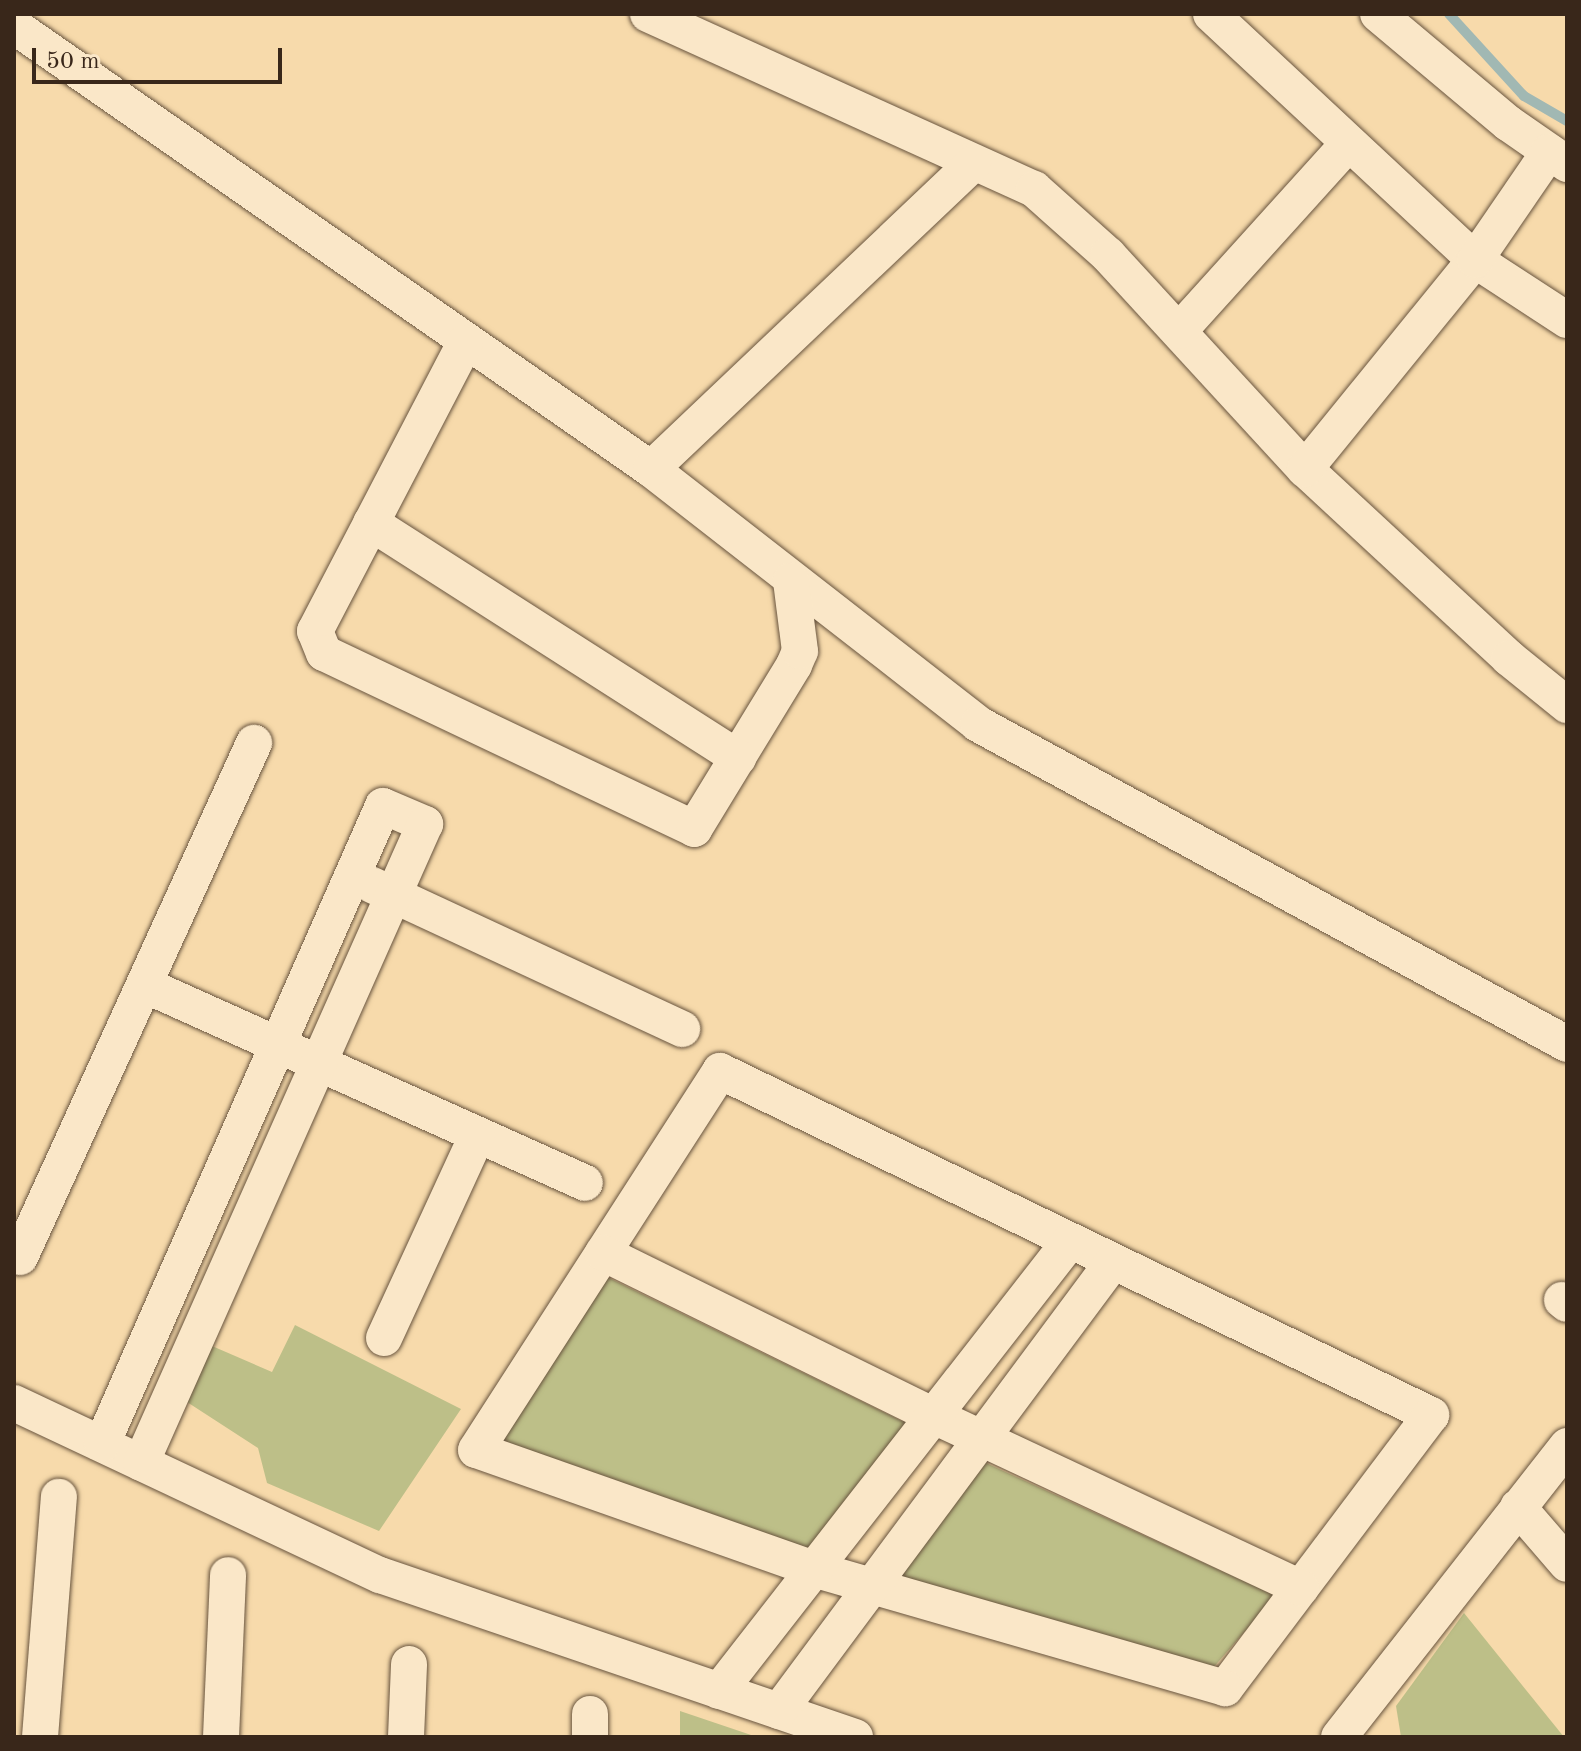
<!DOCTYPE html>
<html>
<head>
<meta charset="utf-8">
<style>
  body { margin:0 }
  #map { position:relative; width:1581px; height:1751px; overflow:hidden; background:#f7daab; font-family:"Old Standard TT",serif }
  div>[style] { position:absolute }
  .green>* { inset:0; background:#bdbf88 }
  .stream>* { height:10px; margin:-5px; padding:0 5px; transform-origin:5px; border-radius:5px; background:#a1b8b3 }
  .roads { filter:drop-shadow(0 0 2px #68543e) drop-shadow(0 0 2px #68543e) }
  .street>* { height:36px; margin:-18px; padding:0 18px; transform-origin:18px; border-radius:18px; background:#fae7c8 }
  span { translate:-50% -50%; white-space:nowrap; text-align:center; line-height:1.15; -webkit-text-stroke:6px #fae7c8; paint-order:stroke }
  .frame { position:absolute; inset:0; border:16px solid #39271a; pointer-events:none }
  .scale { position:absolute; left:32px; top:48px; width:250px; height:36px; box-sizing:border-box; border:4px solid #39271a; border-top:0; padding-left:10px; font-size:24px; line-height:28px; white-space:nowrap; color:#39271a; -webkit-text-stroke:6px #fae7c8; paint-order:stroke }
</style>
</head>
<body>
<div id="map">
  <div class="green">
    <i style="clip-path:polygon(603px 1275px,912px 1426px,817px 1551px,492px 1441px)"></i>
    <i style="clip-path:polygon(295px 1325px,461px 1409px,379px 1531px,267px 1483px,258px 1448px,187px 1402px,212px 1346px,272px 1372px)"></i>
    <i style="clip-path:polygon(986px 1463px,1276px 1596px,1212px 1669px,895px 1577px)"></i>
    <i style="clip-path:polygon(1464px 1613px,1564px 1737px,1401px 1737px,1396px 1706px)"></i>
    <i style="clip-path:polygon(680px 1711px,757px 1737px,680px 1737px)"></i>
  </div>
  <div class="stream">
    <i style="left:1449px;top:14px;width:111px;rotate:47.6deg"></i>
    <i style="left:1524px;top:96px;width:50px;rotate:30.2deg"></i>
  </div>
  <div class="roads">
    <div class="street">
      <i style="left:648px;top:14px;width:424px;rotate:24.4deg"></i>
      <i style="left:1034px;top:189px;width:99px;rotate:41.7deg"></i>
      <i style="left:1108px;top:255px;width:291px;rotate:47.4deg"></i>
      <i style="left:1305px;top:469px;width:278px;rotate:42.8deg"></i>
      <i style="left:1509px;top:658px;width:75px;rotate:39deg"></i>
      <i style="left:1211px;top:14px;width:361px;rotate:43deg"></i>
      <i style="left:1475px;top:260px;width:110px;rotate:33.1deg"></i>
      <i style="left:1378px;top:14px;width:170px;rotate:40deg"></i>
      <i style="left:1508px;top:123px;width:72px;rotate:34.8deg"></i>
      <i style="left:14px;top:26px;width:776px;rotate:34.82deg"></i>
      <i style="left:651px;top:469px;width:415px;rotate:37.9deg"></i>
      <i style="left:978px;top:724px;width:670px;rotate:28.51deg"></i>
      <i style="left:1179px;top:331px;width:251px;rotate:-47.9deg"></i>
      <i style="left:465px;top:343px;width:325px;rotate:117.5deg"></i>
      <i style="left:315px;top:631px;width:24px;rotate:68deg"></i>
      <i style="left:324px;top:653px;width:410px;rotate:25.4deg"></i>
      <i style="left:694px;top:829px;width:192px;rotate:-58.6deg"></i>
      <i style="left:794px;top:665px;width:15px;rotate:-67deg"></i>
      <i style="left:800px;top:651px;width:71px;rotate:-97.3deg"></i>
      <i style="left:651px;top:469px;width:444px;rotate:-43.5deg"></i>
      <i style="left:1305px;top:469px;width:269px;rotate:-50.9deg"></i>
      <i style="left:1475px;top:260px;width:131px;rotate:-55.6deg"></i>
      <i style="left:371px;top:523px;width:436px;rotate:32.6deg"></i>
      <i style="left:372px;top:885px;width:342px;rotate:24.9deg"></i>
      <i style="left:147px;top:986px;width:480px;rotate:24.2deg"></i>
      <i style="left:720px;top:1071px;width:790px;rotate:25.82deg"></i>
      <i style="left:1431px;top:1415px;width:342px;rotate:127deg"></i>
      <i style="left:1225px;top:1688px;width:428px;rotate:-163.9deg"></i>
      <i style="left:814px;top:1569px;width:358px;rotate:-160.6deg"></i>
      <i style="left:476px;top:1450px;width:451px;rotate:-57.2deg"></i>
      <i style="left:603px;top:1253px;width:369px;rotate:26.2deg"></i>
      <i style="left:934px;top:1416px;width:405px;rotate:25.1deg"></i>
      <i style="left:20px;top:1257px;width:565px;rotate:-65.52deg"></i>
      <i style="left:1562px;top:1300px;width:6px;rotate:39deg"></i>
      <i style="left:384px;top:1338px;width:222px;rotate:-65.3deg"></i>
      <i style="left:14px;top:1403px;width:404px;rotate:25.2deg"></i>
      <i style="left:380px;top:1575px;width:502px;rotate:18.83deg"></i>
      <i style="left:102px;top:1444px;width:697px;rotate:-66.23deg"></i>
      <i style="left:383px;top:806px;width:46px;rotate:23.2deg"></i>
      <i style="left:425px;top:824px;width:699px;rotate:113.96deg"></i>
      <i style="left:1518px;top:1507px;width:75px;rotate:49.3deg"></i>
      <i style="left:719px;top:1691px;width:571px;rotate:-52.05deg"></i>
      <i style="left:779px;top:1711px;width:558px;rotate:-53.38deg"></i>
      <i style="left:40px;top:1737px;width:241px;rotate:-85.5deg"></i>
      <i style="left:221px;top:1737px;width:162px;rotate:-87.5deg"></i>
      <i style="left:406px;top:1737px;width:73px;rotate:-87.6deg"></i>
      <i style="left:590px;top:1737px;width:23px;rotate:-90deg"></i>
      <i style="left:1339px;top:1737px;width:370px;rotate:-51.9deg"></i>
    </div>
  </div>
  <div class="frame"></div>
  <div class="scale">50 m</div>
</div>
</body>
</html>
